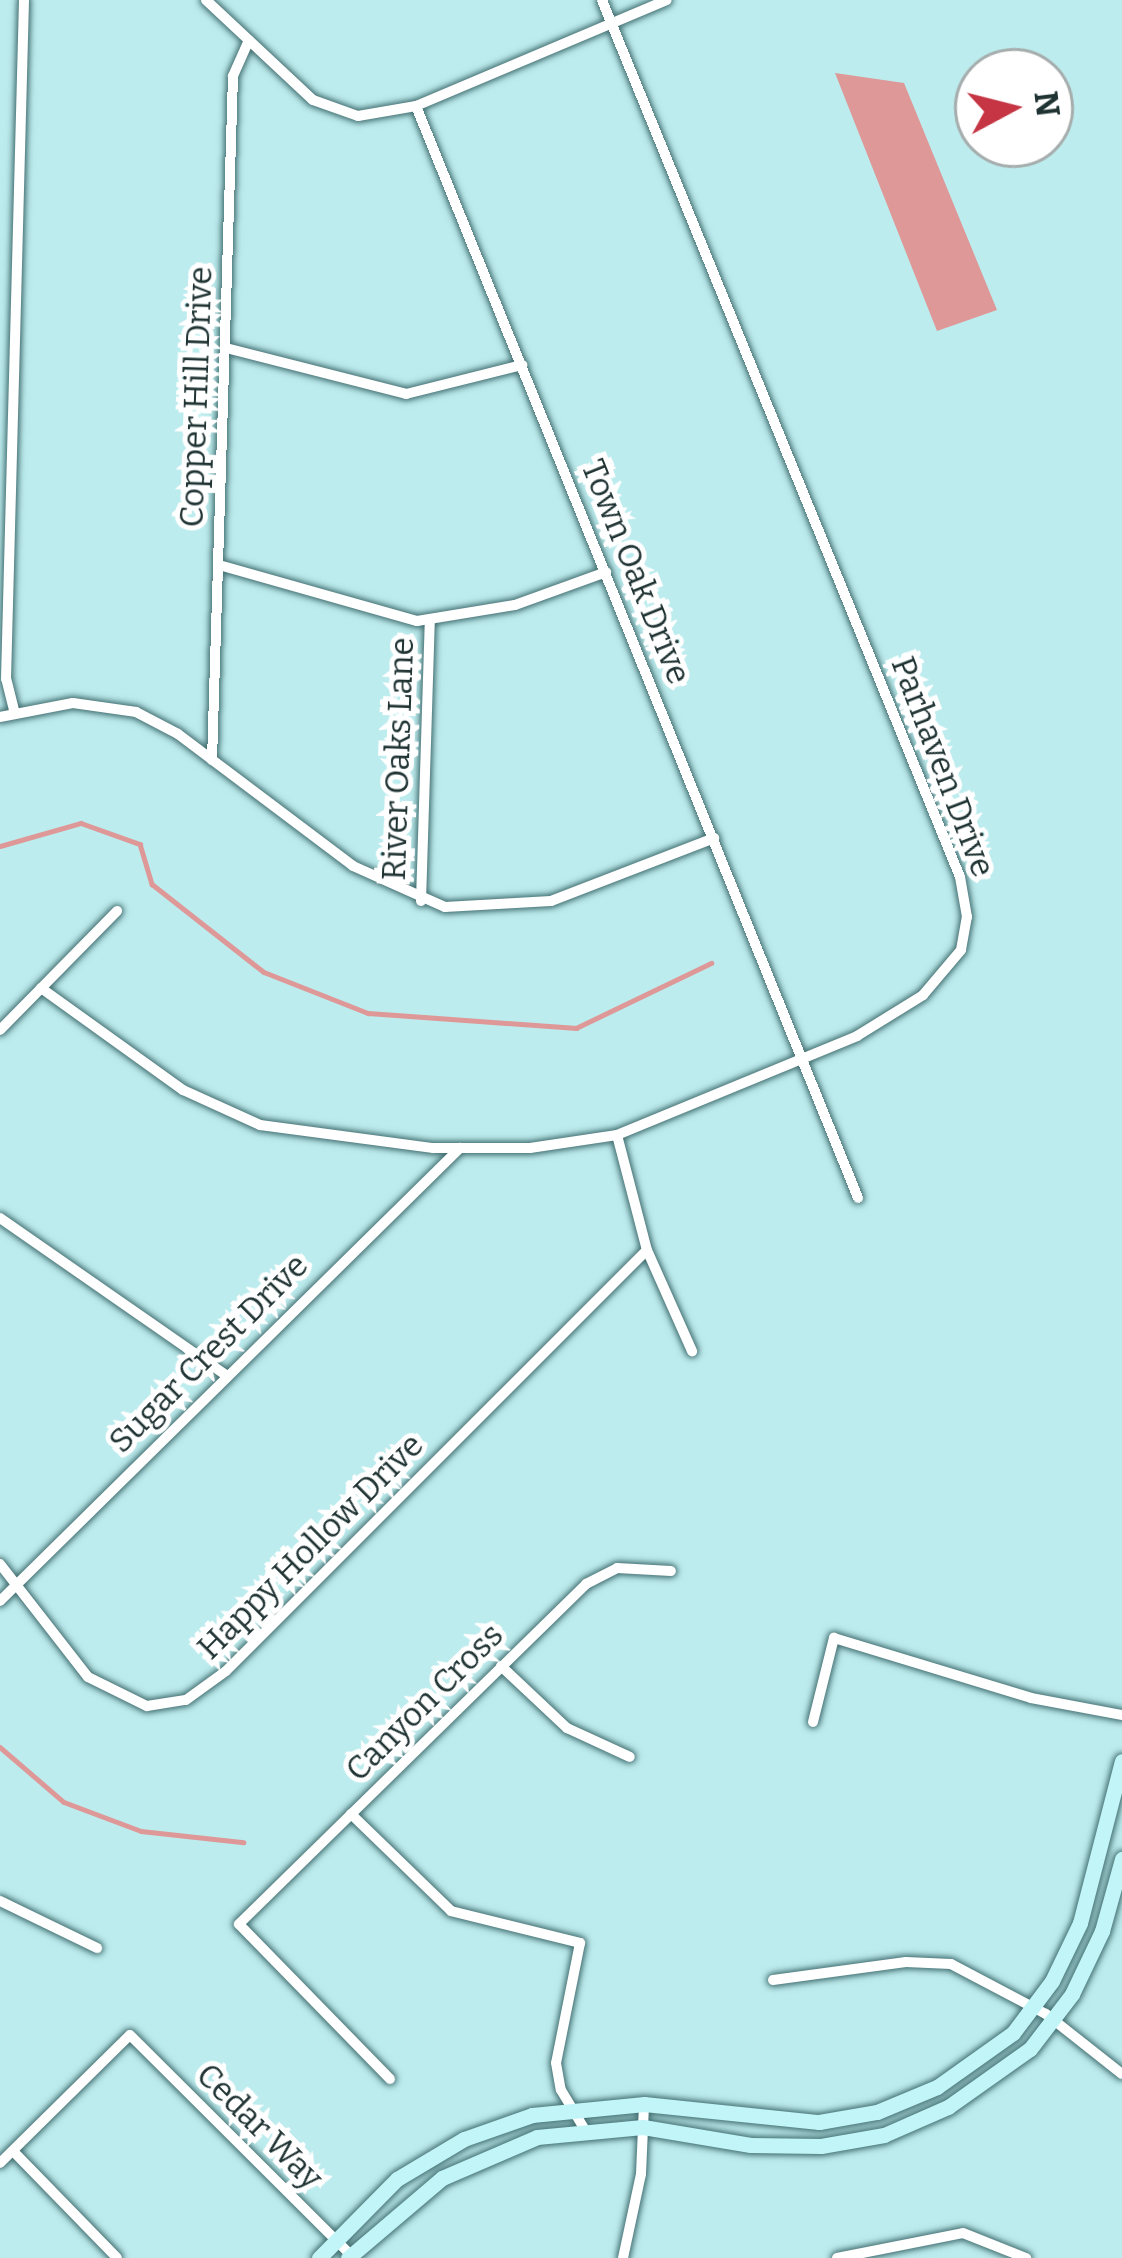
<!DOCTYPE html>
<html>
<head>
<meta charset="utf-8">
<style>
  body { margin:0 }
  #map { position:relative; width:1122px; height:2258px; overflow:hidden; background:#bdecee; font-family:Bitter,serif }
  div>[style] { position:absolute }
  .water>* { inset:0; background:#de9897 }
  .stream>* { height:4.5px; margin:-2.25px; padding:0 2.25px; transform-origin:2.25px; border-radius:2.25px; background:#de9897 }
  .roads { filter:drop-shadow(0 0 3px #436f71) drop-shadow(0 0 3px #436f71) }
  .street>* { height:10px; margin:-5px; padding:0 5px; transform-origin:5px; border-radius:5px; background:#fff }
  .secondary>* { height:15px; margin:-7.5px; padding:0 7.5px; transform-origin:7.5px; border-radius:7.5px; background:#c2f5f7 }
  span { translate:-50% -50%; white-space:nowrap; text-align:center; line-height:1.15; -webkit-text-stroke:10px #fff; paint-order:stroke }
  .street-label { font-size:33px; color:#203333 }
  .north { position:absolute; left:954px; top:48px; width:120px; height:120px; box-sizing:border-box; background:#fff; border:3px solid #a6adad; border-radius:50%; rotate:83deg; font-size:33px; font-weight:700; line-height:48px; text-align:center; color:#203333 }
  .north::after { content:''; display:block; margin:auto; width:42px; height:54px; background:#c53544; clip-path:polygon(50% 0,100% 100%,50% 72%,0 100%) }
</style>
</head>
<body>
<div id="map">
  <div class="water">
    <i style="clip-path:polygon(835px 73px,904px 83px,997px 310px,937px 331px)"></i>
  </div>
  <div class="stream">
    <i style="left:0;top:846px;width:84px;rotate:-15.9deg"></i>
    <i style="left:81px;top:823px;width:63px;rotate:19.6deg"></i>
    <i style="left:140px;top:844px;width:42px;rotate:73.3deg"></i>
    <i style="left:152px;top:884px;width:142px;rotate:38.2deg"></i>
    <i style="left:264px;top:972px;width:112px;rotate:21.5deg"></i>
    <i style="left:368px;top:1013px;width:209px;rotate:4.1deg"></i>
    <i style="left:576px;top:1028px;width:150px;rotate:-25.7deg"></i>
    <i style="left:0;top:1747px;width:84px;rotate:40.7deg"></i>
    <i style="left:64px;top:1802px;width:82px;rotate:20.6deg"></i>
    <i style="left:141px;top:1831px;width:103px;rotate:6.2deg"></i>
  </div>
  <div class="roads">
    <div class="street">
      <i style="left:206px;top:0;width:146px;rotate:43.1deg"></i>
      <i style="left:313px;top:100px;width:48px;rotate:19.6deg"></i>
      <i style="left:358px;top:116px;width:59px;rotate:-9.8deg"></i>
      <i style="left:416px;top:106px;width:272px;rotate:-22.9deg"></i>
      <i style="left:416px;top:106px;width:1178px;rotate:67.96deg"></i>
      <i style="left:226px;top:348px;width:186px;rotate:14.3deg"></i>
      <i style="left:406px;top:394px;width:120px;rotate:-14deg"></i>
      <i style="left:219px;top:565px;width:206px;rotate:15.8deg"></i>
      <i style="left:417px;top:621px;width:99px;rotate:-9.3deg"></i>
      <i style="left:515px;top:605px;width:97px;rotate:-19.9deg"></i>
      <i style="left:14px;top:710px;width:32px;rotate:-104deg"></i>
      <i style="left:6px;top:679px;width:679px;rotate:-88.48deg"></i>
      <i style="left:0;top:717px;width:74px;rotate:-10.9deg"></i>
      <i style="left:73px;top:703px;width:64px;rotate:8.1deg"></i>
      <i style="left:136px;top:712px;width:47px;rotate:27.6deg"></i>
      <i style="left:178px;top:734px;width:219px;rotate:37deg"></i>
      <i style="left:353px;top:866px;width:101px;rotate:24deg"></i>
      <i style="left:445px;top:907px;width:106px;rotate:-3.2deg"></i>
      <i style="left:551px;top:901px;width:175px;rotate:-21.1deg"></i>
      <i style="left:212px;top:760px;width:684px;rotate:-88.24deg"></i>
      <i style="left:233px;top:76px;width:39px;rotate:-66deg"></i>
      <i style="left:421px;top:901px;width:281px;rotate:-88.2deg"></i>
      <i style="left:41px;top:988px;width:175px;rotate:35.7deg"></i>
      <i style="left:183px;top:1090px;width:85px;rotate:24.4deg"></i>
      <i style="left:260px;top:1125px;width:175px;rotate:7.6deg"></i>
      <i style="left:433px;top:1148px;width:97px"></i>
      <i style="left:530px;top:1148px;width:88px;rotate:-8.5deg"></i>
      <i style="left:617px;top:1135px;width:260px;rotate:-22.4deg"></i>
      <i style="left:857px;top:1036px;width:78px;rotate:-31.8deg"></i>
      <i style="left:923px;top:995px;width:59px;rotate:-49.8deg"></i>
      <i style="left:961px;top:950px;width:34px;rotate:-80deg"></i>
      <i style="left:967px;top:917px;width:41px;rotate:-99.9deg"></i>
      <i style="left:960px;top:877px;width:947px;rotate:-112.21deg"></i>
      <i style="left:0;top:1030px;width:167px;rotate:-45.5deg"></i>
      <i style="left:617px;top:1135px;width:119px;rotate:75.4deg"></i>
      <i style="left:647px;top:1250px;width:111px;rotate:66deg"></i>
      <i style="left:0;top:1218px;width:275px;rotate:34.8deg"></i>
      <i style="left:0;top:1564px;width:143px;rotate:52.1deg"></i>
      <i style="left:88px;top:1677px;width:66px;rotate:26.2deg"></i>
      <i style="left:147px;top:1706px;width:39px;rotate:-9deg"></i>
      <i style="left:186px;top:1700px;width:49px;rotate:-35.9deg"></i>
      <i style="left:226px;top:1671px;width:595px;rotate:-45deg"></i>
      <i style="left:0;top:1601px;width:646px;rotate:-44.56deg"></i>
      <i style="left:501px;top:1666px;width:91px;rotate:43.2deg"></i>
      <i style="left:567px;top:1728px;width:69px;rotate:24.7deg"></i>
      <i style="left:813px;top:1722px;width:87px;rotate:-76deg"></i>
      <i style="left:834px;top:1638px;width:206px;rotate:16.9deg"></i>
      <i style="left:1031px;top:1698px;width:93px;rotate:10.6deg"></i>
      <i style="left:351px;top:1814px;width:139px;rotate:44.1deg"></i>
      <i style="left:451px;top:1911px;width:133px;rotate:13.9deg"></i>
      <i style="left:580px;top:1943px;width:122px;rotate:101.3deg"></i>
      <i style="left:556px;top:2063px;width:27px;rotate:80deg"></i>
      <i style="left:561px;top:2090px;width:47px;rotate:59deg"></i>
      <i style="left:0;top:1901px;width:108px;rotate:25.9deg"></i>
      <i style="left:773px;top:1980px;width:134px;rotate:-7.7deg"></i>
      <i style="left:906px;top:1962px;width:45px;rotate:2.5deg"></i>
      <i style="left:951px;top:1964px;width:107px;rotate:27.8deg"></i>
      <i style="left:1046px;top:2014px;width:97px;rotate:38.3deg"></i>
      <i style="left:390px;top:2079px;width:216px;rotate:-134.3deg"></i>
      <i style="left:239px;top:1924px;width:486px;rotate:-44.4deg"></i>
      <i style="left:586px;top:1584px;width:35px;rotate:-27deg"></i>
      <i style="left:617px;top:1568px;width:54px;rotate:3.2deg"></i>
      <i style="left:13px;top:2151px;width:149px;rotate:45.8deg"></i>
      <i style="left:0;top:2163px;width:182px;rotate:-44.6deg"></i>
      <i style="left:130px;top:2035px;width:310px;rotate:44.9deg"></i>
      <i style="left:623px;top:2258px;width:86px;rotate:-77.9deg"></i>
      <i style="left:641px;top:2174px;width:70px;rotate:-87.5deg"></i>
      <i style="left:837px;top:2258px;width:128px;rotate:-11.2deg"></i>
      <i style="left:963px;top:2233px;width:68px;rotate:21.6deg"></i>
    </div>
    <div class="secondary">
      <i style="left:319px;top:2258px;width:111px;rotate:-45.4deg"></i>
      <i style="left:397px;top:2179px;width:78px;rotate:-30.8deg"></i>
      <i style="left:464px;top:2139px;width:72px;rotate:-19.4deg"></i>
      <i style="left:532px;top:2115px;width:113px;rotate:-5.6deg"></i>
      <i style="left:644px;top:2104px;width:176px;rotate:5.9deg"></i>
      <i style="left:819px;top:2122px;width:59px;rotate:-9.8deg"></i>
      <i style="left:877px;top:2112px;width:65px;rotate:-22.6deg"></i>
      <i style="left:937px;top:2087px;width:93px;rotate:-35.4deg"></i>
      <i style="left:1013px;top:2033px;width:65px;rotate:-53.1deg"></i>
      <i style="left:1052px;top:1981px;width:64px;rotate:-64.2deg"></i>
      <i style="left:1080px;top:1923px;width:167px;rotate:-75.5deg"></i>
      <i style="left:348px;top:2258px;width:123px;rotate:-40.4deg"></i>
      <i style="left:442px;top:2178px;width:103px;rotate:-23.3deg"></i>
      <i style="left:537px;top:2137px;width:106px;rotate:-5.4deg"></i>
      <i style="left:643px;top:2127px;width:109px;rotate:9.5deg"></i>
      <i style="left:751px;top:2145px;width:70px;rotate:0.8deg"></i>
      <i style="left:821px;top:2146px;width:64px;rotate:-9.9deg"></i>
      <i style="left:884px;top:2135px;width:70px;rotate:-23.6deg"></i>
      <i style="left:948px;top:2107px;width:100px;rotate:-35.3deg"></i>
      <i style="left:1030px;top:2049px;width:69px;rotate:-52.6deg"></i>
      <i style="left:1072px;top:1994px;width:70px;rotate:-64.5deg"></i>
      <i style="left:1102px;top:1931px;width:75px;rotate:-74.5deg"></i>
    </div>
  </div>
  <div class="street-label">
    <span style="left:197px;top:397px;rotate:-88deg">Copper Hill Drive</span>
    <span style="left:635px;top:572px;rotate:68deg">Town Oak Drive</span>
    <span style="left:399px;top:759px;rotate:-88deg">River Oaks Lane</span>
    <span style="left:942px;top:767px;rotate:69deg">Parhaven Drive</span>
    <span style="left:209px;top:1354px;rotate:-45deg">Sugar Crest Drive</span>
    <span style="left:311px;top:1547px;rotate:-45deg">Happy Hollow Drive</span>
    <span style="left:425px;top:1703px;rotate:-45deg">Canyon Cross</span>
    <span style="left:259px;top:2127px;rotate:45deg">Cedar Way</span>
  </div>
  <div class="north">N</div>
</div>
</body>
</html>
